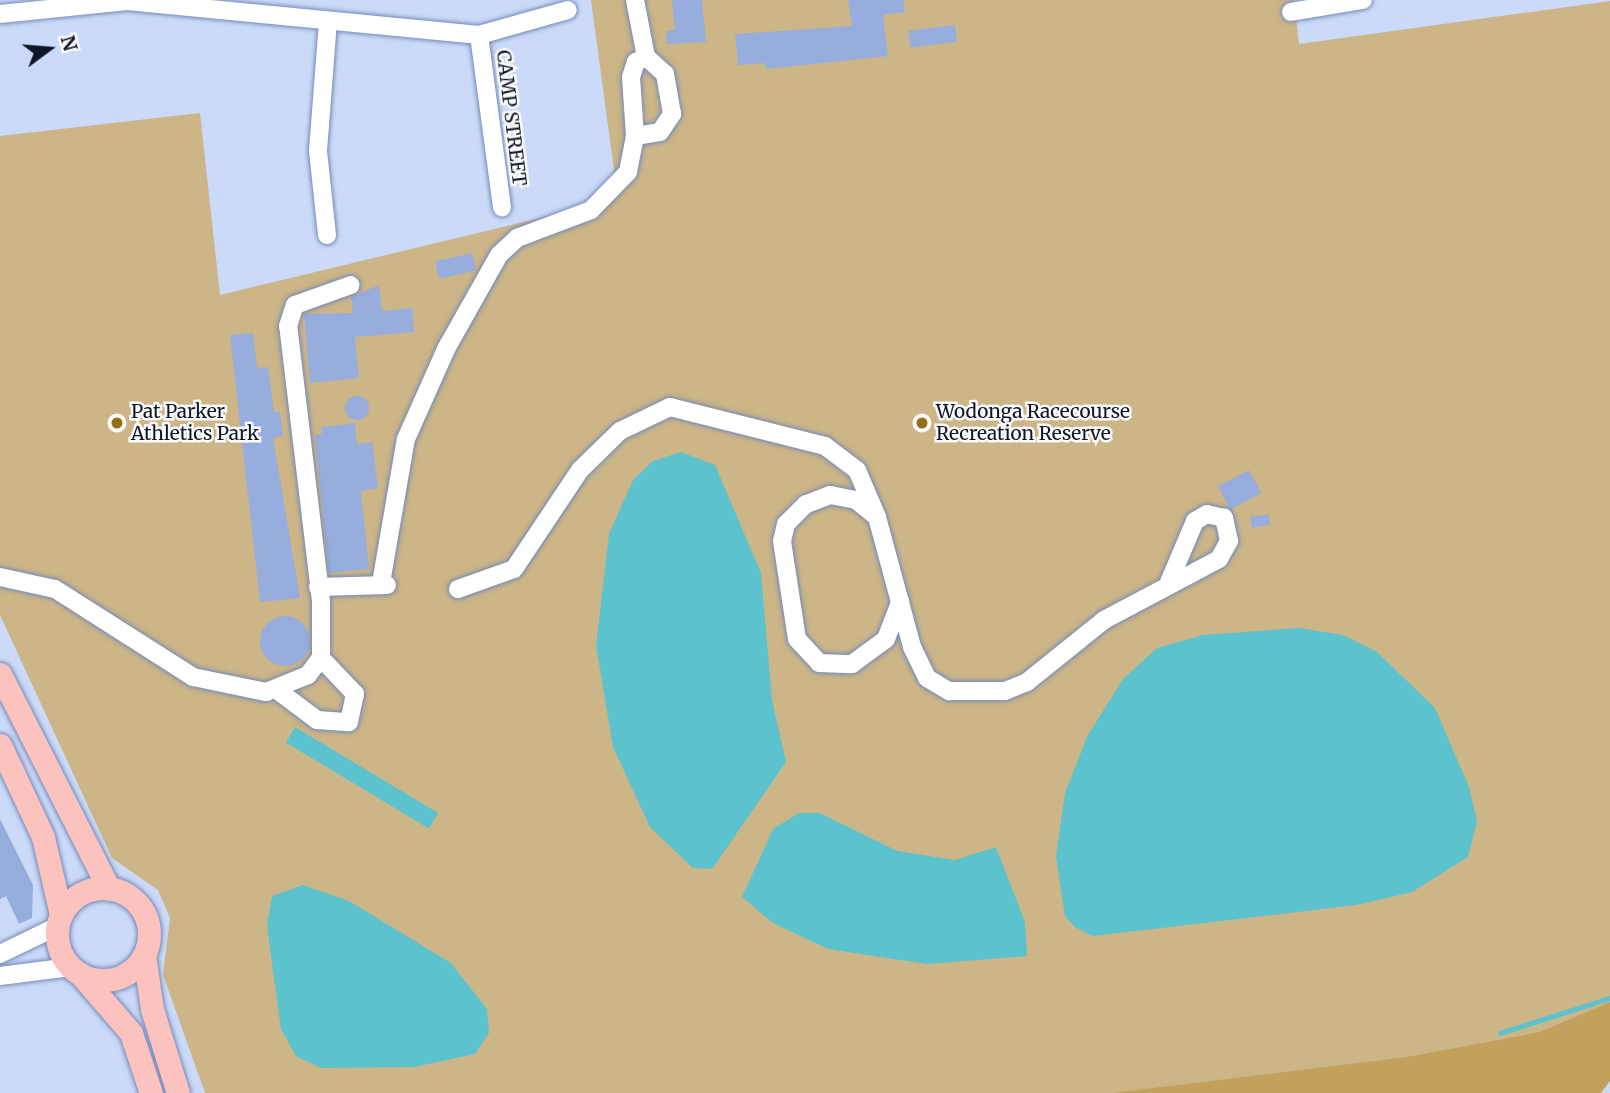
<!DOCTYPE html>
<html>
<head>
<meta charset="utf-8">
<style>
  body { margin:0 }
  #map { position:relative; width:1610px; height:1093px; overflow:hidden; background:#cbdaf8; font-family:Merriweather,serif }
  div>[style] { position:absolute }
  .green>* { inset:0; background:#ccb586 }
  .forest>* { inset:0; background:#c2a15d }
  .water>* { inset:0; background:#5cc2cd; transform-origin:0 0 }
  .stream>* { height:4.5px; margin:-2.25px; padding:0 2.25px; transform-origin:2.25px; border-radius:2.25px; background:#5cc2cd }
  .building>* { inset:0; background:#96addd; transform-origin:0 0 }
  .round { border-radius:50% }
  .roads { filter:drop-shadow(0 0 2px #758bb9) drop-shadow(0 0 2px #758bb9) }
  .minor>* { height:18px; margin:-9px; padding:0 9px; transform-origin:9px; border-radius:9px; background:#fff }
  .major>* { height:23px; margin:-11.5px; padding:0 11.5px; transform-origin:11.5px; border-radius:11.5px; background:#fcc2be }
  .major>.ring { margin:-11.5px; padding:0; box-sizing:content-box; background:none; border:23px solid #fcc2be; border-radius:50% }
  .dots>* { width:19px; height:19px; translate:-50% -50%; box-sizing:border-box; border:4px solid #fafafa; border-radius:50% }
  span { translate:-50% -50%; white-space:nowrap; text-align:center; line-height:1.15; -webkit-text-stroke:5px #fafafa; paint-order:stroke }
  .street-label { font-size:19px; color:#0d1526 }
  .poi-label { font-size:19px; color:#0d1526 }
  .left { translate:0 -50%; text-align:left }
  .north { position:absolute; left:14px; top:14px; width:70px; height:70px; -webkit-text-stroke:5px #fafafa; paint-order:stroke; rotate:74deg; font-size:19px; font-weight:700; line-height:28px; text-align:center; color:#0d1526 }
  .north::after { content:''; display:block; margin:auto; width:24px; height:32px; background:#0d1526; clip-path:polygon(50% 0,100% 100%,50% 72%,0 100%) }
</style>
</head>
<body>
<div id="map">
  <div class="green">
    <i style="clip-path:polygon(591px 0,1294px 0,1299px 44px,1610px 1px,1610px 1040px,1183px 1093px,205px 1093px,163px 975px,170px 918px,158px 890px,112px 858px,0 615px,0 136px,200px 113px,220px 295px,598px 204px,616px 185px)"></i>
  </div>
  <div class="forest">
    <i style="clip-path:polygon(1610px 1002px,1610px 1081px,1601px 1093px,1112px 1093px,1407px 1057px,1540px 1032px)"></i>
  </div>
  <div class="water">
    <i style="clip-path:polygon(681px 452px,715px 465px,761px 573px,772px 700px,786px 762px,712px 869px,693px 868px,650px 827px,613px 747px,596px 645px,609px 534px,633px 480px,653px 461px)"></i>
    <i style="clip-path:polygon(1299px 628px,1343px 635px,1377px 652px,1435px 708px,1469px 787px,1477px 821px,1468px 857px,1412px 892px,1356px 905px,1093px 936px,1075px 927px,1065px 916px,1056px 857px,1065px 793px,1088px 735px,1123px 679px,1157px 648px,1203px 635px)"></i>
    <i style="left:295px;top:727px;width:167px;height:18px;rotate:31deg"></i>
    <i style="clip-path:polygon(799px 813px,820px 813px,897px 851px,955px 860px,996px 847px,1025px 922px,1027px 956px,927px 964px,828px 949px,773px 923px,742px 897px,773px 829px)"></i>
    <i style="clip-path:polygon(303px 885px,349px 901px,451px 963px,487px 1009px,489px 1033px,475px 1054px,414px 1067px,321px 1068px,296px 1056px,281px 1029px,267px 926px,272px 896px)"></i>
  </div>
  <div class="stream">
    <i style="left:1500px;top:1033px;width:115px;rotate:-17.7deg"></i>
  </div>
  <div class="building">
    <i style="clip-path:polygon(672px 0,702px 0,706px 42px,667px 44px,666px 31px,675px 30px)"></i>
    <i style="clip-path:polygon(848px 0,903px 0,905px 12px,883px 15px,888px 56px,766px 69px,765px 63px,738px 65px,735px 34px,852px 26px)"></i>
    <i style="left:955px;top:25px;width:17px;height:47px;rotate:83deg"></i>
    <i style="left:472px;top:253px;width:18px;height:38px;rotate:77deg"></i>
    <i style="clip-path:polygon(379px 285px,382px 311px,412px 308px,414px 332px,355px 337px,359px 378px,310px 383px,304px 314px,353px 313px,351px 297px)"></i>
    <i style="clip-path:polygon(253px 333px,257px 368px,268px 367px,274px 412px,280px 412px,283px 436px,273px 438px,300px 598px,260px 602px,230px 335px)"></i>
    <i class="round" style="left:345px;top:396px;width:24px;height:24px"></i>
    <i style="clip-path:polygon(355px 423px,357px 444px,372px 442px,378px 488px,361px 491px,369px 569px,329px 573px,315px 435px,322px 434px,321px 427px)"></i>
    <i style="left:1249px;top:470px;width:26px;height:35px;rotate:62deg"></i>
    <i style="left:1268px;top:514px;width:11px;height:18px;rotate:80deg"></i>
    <i class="round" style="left:260px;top:616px;width:50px;height:50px"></i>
    <i style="clip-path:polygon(0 819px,33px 885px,32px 918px,19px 924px,6px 896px,0 899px)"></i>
  </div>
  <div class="roads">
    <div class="minor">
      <i style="left:1291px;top:12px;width:73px;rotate:-9.5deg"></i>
      <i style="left:0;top:14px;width:128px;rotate:-5.8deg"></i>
      <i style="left:127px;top:1px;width:354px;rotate:5.5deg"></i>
      <i style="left:479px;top:35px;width:92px;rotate:-15.7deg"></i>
      <i style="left:479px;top:35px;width:174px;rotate:82.4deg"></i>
      <i style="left:635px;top:136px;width:25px;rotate:-9deg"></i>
      <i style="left:660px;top:132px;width:22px;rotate:-56deg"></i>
      <i style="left:672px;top:114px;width:41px;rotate:-99.9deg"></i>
      <i style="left:665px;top:74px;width:25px;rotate:-138deg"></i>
      <i style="left:327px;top:235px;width:84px;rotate:-96.1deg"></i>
      <i style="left:318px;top:151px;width:129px;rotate:-85.6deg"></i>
      <i style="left:877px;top:517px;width:27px;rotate:-141deg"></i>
      <i style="left:856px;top:500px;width:26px;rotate:-169deg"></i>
      <i style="left:830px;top:495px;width:26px;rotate:159deg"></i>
      <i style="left:806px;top:504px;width:28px;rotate:135deg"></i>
      <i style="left:786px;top:524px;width:17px;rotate:103deg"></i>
      <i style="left:782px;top:541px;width:99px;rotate:81.3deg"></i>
      <i style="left:797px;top:639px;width:33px;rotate:47deg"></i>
      <i style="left:819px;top:663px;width:33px;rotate:2deg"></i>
      <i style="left:852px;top:664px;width:42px;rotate:-36.3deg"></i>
      <i style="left:886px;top:639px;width:40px;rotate:-69deg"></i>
      <i style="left:0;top:577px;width:56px;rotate:12.3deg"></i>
      <i style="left:55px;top:589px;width:164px;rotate:32.5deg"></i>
      <i style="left:193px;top:677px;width:75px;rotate:11.6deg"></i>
      <i style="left:266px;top:692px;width:45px;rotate:-22deg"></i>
      <i style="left:308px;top:675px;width:21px;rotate:-53deg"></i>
      <i style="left:321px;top:658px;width:57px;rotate:-90deg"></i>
      <i style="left:321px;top:601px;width:277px;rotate:-96.8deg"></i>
      <i style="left:288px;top:326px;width:22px;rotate:-72deg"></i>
      <i style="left:295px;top:305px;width:59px;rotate:-19.7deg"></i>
      <i style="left:381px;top:583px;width:146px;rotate:-80.2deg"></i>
      <i style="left:406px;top:439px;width:98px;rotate:-66deg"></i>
      <i style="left:446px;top:349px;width:108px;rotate:-60.6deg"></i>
      <i style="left:499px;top:255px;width:25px;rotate:-43deg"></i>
      <i style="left:517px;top:238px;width:79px;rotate:-20.7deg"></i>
      <i style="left:591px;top:210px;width:53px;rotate:-45.8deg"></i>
      <i style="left:628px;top:172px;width:37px;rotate:-79deg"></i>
      <i style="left:635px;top:136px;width:59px;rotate:-93.9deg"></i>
      <i style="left:631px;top:77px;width:16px;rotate:-72deg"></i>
      <i style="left:636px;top:62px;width:11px;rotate:-27deg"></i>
      <i style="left:646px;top:57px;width:58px;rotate:-100.9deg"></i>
      <i style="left:318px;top:587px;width:69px;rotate:-1.7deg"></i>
      <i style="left:458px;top:589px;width:59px;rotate:-19.7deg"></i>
      <i style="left:514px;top:569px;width:119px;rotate:-56.3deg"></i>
      <i style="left:580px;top:470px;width:56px;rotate:-44.3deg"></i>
      <i style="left:620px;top:431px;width:55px;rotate:-25.6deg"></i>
      <i style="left:670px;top:407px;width:160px;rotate:14.1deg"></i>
      <i style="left:825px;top:446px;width:40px;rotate:37deg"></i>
      <i style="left:857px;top:470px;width:51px;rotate:66.9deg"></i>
      <i style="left:877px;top:517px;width:135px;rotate:74.9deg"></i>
      <i style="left:912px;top:647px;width:34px;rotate:64deg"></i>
      <i style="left:927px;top:678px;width:26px;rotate:31deg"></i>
      <i style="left:949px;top:691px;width:56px"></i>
      <i style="left:1005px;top:691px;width:24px;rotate:-22deg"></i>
      <i style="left:1027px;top:682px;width:99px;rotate:-38.8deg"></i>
      <i style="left:1104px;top:620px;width:130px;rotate:-27.9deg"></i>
      <i style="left:1219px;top:559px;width:21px;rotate:-61deg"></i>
      <i style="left:1229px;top:541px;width:24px;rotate:-102deg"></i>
      <i style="left:1224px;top:518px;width:17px;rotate:-167deg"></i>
      <i style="left:1207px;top:514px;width:14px;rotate:150deg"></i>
      <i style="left:1195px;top:521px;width:66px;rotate:113.1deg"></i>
      <i style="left:277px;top:690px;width:50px;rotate:36.9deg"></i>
      <i style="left:317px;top:720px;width:32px;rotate:4deg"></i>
      <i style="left:349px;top:722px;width:29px;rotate:-78deg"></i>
      <i style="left:355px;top:694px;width:50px;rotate:-133.4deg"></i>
      <i style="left:0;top:954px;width:64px;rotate:-25.8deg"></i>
      <i style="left:0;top:976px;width:71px;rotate:-7.3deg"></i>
    </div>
    <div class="major">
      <i style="left:0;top:674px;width:241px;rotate:63.1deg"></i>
      <i style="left:0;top:745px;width:102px;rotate:64.9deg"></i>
      <i style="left:43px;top:837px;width:80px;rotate:77deg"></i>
      <i class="ring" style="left:57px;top:888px;width:69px;height:69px"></i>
      <i style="left:144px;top:955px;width:55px;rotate:81.6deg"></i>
      <i style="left:152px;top:1009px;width:88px;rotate:72.8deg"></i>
      <i style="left:81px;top:975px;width:77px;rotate:49.2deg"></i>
      <i style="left:131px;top:1033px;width:63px;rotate:71.6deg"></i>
    </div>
  </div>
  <div class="dots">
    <i style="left:117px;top:423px;background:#937018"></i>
    <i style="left:922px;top:423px;background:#937018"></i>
  </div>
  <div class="street-label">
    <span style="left:511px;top:118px;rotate:83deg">CAMP STREET</span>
  </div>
  <div class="poi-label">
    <span class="left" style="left:131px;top:423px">Pat Parker<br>Athletics Park</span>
    <span class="left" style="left:936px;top:423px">Wodonga Racecourse<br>Recreation Reserve</span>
  </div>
  <div class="north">N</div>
</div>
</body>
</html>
